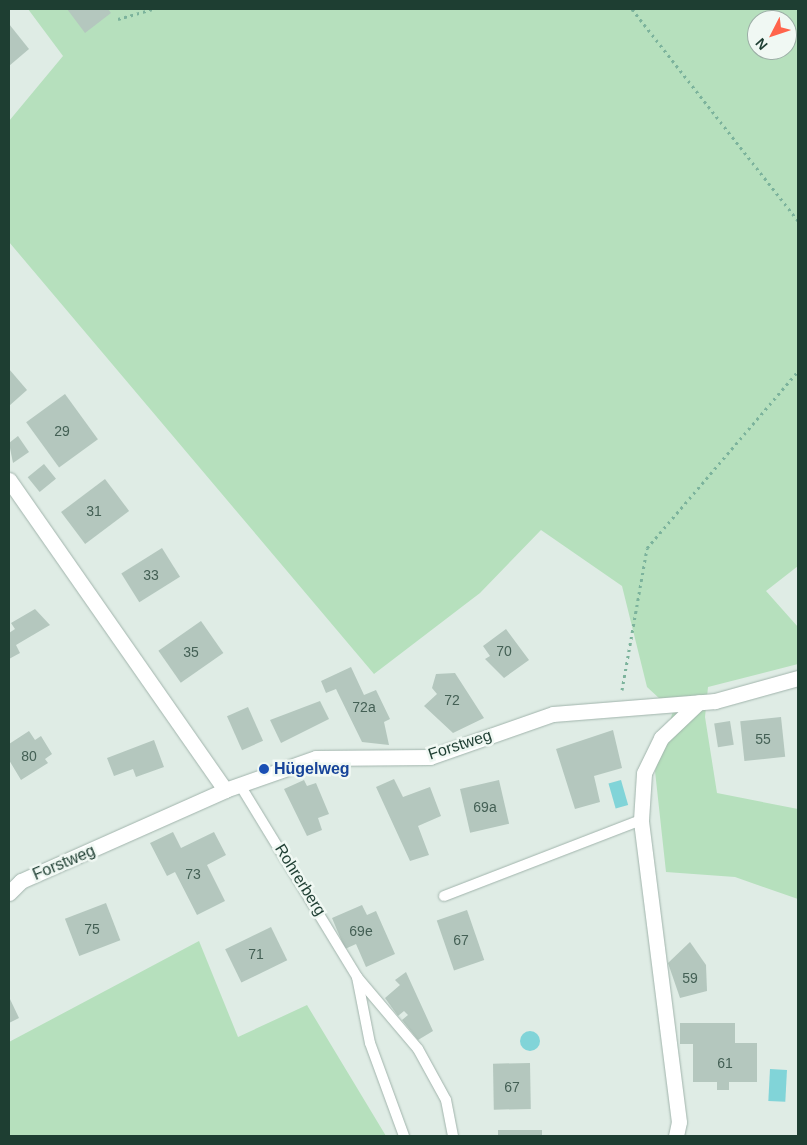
<!DOCTYPE html>
<html>
<head>
<meta charset="utf-8">
<style>
  body { margin:0 }
  #map { position:relative; width:807px; height:1145px; overflow:hidden; background:#dfece5; font-family:Arial,sans-serif }
  div>[style] { position:absolute }
  .green>* { inset:0; background:#b6e0bd }
  .water>* { inset:0; background:#81d4d8; transform-origin:0 0 }
  .round { border-radius:50% }
  .building>* { inset:0; background:#b4c7be; transform-origin:0 0 }
  .path>* { height:3px; margin-top:-1.5px; transform-origin:0; background:repeating-linear-gradient(90deg,#7cb39c 0 2.5px,transparent 0 6.5px) }
  .roads { filter:drop-shadow(0 0 1px #a1b4ac) drop-shadow(0 0 1px #a1b4ac) }
  .lane>* { height:10px; margin:-5px; padding:0 5px; transform-origin:5px; border-radius:5px; background:#fff }
  .street>* { height:15px; margin:-7.5px; padding:0 7.5px; transform-origin:7.5px; border-radius:7.5px; background:#fff }
  .dots>* { width:14px; height:14px; translate:-50% -50%; box-sizing:border-box; border:2px solid #f0f8f3; border-radius:50% }
  span { translate:-50% -50%; white-space:nowrap; text-align:center; line-height:1.15; -webkit-text-stroke:5px #f0f8f3; paint-order:stroke }
  .number-label { font-size:14px; color:#446055 }
  .number-label span { -webkit-text-stroke-width:0 }
  .street-label { font-size:16px; color:#1e3e32 }
  .transit-label { font-size:16px; color:#164399; font-weight:700 }
  .left { translate:0 -50%; text-align:left }
  .frame { position:absolute; inset:0; border:10px solid #1e3e32; pointer-events:none }
  .north { position:absolute; left:747px; top:10px; width:50px; height:50px; box-sizing:border-box; background:#f0f8f3; border:1px solid #9caea6; border-radius:50%; rotate:229deg; font-size:14px; font-weight:700; line-height:20px; text-align:center; color:#1e3e32 }
  .north::after { content:''; display:block; margin:auto; width:18px; height:22px; background:#ff644b; clip-path:polygon(50% 0,100% 100%,50% 72%,0 100%) }
</style>
</head>
<body>
<div id="map">
  <div class="green">
    <i style="clip-path:polygon(evenodd,28px 9px,798px 9px,798px 566px,766px 591px,798px 627px,798px 664px,708px 687px,705px 717px,717px 793px,798px 809px,798px 899px,735px 877px,666px 872px,655px 771px,673px 711px,647px 687px,622px 586px,541px 530px,480px 593px,374px 674px,9px 242px,9px 121px,63px 56px,28px 9px,757px 20px,787px 20px,787px 50px,757px 50px,757px 20px)"></i>
    <i style="clip-path:polygon(199px 941px,238px 1037px,307px 1005px,386px 1136px,9px 1136px,9px 1042px)"></i>
  </div>
  <div class="water">
    <i style="left:621px;top:780px;width:26px;height:13px;rotate:74deg"></i>
    <i class="round" style="left:520px;top:1031px;width:20px;height:20px"></i>
    <i style="left:770px;top:1069px;width:17px;height:32px;rotate:3deg"></i>
  </div>
  <div class="building">
    <i style="clip-path:polygon(67px 9px,108px 9px,111px 13px,85px 33px)"></i>
    <i style="clip-path:polygon(9px 24px,29px 49px,9px 66px)"></i>
    <i style="clip-path:polygon(9px 369px,27px 390px,9px 406px)"></i>
    <i style="left:65px;top:394px;width:56px;height:48px;rotate:54deg"></i>
    <i style="clip-path:polygon(18px 436px,29px 452px,13px 463px,9px 443px)"></i>
    <i style="left:44px;top:464px;width:19px;height:21px;rotate:51deg"></i>
    <i style="left:105px;top:479px;width:40px;height:55px;rotate:53deg"></i>
    <i style="left:162px;top:548px;width:34px;height:48px;rotate:58deg"></i>
    <i style="clip-path:polygon(35px 609px,50px 625px,16px 645px,20px 653px,9px 659px,9px 633px,15px 629px,11px 623px)"></i>
    <i style="left:201px;top:621px;width:39px;height:52px;rotate:55deg"></i>
    <i style="clip-path:polygon(506px 629px,529px 660px,504px 678px,485px 659px,490px 656px,483px 646px)"></i>
    <i style="clip-path:polygon(351px 667px,364px 695px,376px 690px,390px 719px,384px 722px,389px 745px,362px 742px,336px 689px,326px 693px,321px 681px)"></i>
    <i style="clip-path:polygon(455px 673px,484px 718px,453px 733px,424px 706px,437px 694px,432px 688px,436px 674px)"></i>
    <i style="clip-path:polygon(320px 701px,329px 719px,281px 743px,270px 720px)"></i>
    <i style="left:248px;top:707px;width:37px;height:23px;rotate:66deg"></i>
    <i style="left:781px;top:717px;width:40px;height:41px;rotate:84deg"></i>
    <i style="left:730px;top:721px;width:24px;height:16px;rotate:81deg"></i>
    <i style="clip-path:polygon(613px 730px,622px 768px,594px 776px,600px 802px,575px 809px,556px 749px)"></i>
    <i style="clip-path:polygon(29px 731px,35px 740px,41px 736px,52px 754px,45px 759px,48px 763px,21px 780px,9px 760px,9px 744px)"></i>
    <i style="clip-path:polygon(154px 740px,164px 767px,136px 777px,133px 769px,114px 776px,107px 758px)"></i>
    <i style="clip-path:polygon(394px 779px,403px 797px,430px 787px,441px 816px,418px 826px,429px 855px,410px 861px,376px 787px)"></i>
    <i style="clip-path:polygon(304px 780px,307px 786px,316px 783px,329px 814px,318px 818px,322px 830px,307px 836px,284px 789px)"></i>
    <i style="left:499px;top:780px;width:45px;height:40px;rotate:77deg"></i>
    <i style="clip-path:polygon(173px 832px,181px 848px,214px 832px,226px 855px,207px 865px,225px 901px,197px 915px,175px 872px,167px 876px,150px 843px)"></i>
    <i style="left:106px;top:903px;width:40px;height:44px;rotate:69deg"></i>
    <i style="clip-path:polygon(362px 905px,367px 915px,376px 911px,395px 954px,366px 967px,356px 944px,345px 949px,332px 918px)"></i>
    <i style="left:467px;top:910px;width:53px;height:32px;rotate:71deg"></i>
    <i style="left:271px;top:927px;width:37px;height:51px;rotate:64deg"></i>
    <i style="clip-path:polygon(690px 942px,706px 965px,707px 991px,680px 998px,668px 963px)"></i>
    <i style="clip-path:polygon(406px 972px,433px 1031px,418px 1040px,402px 1020px,408px 1015px,404px 1011px,398px 1016px,385px 998px,400px 985px,395px 980px)"></i>
    <i style="clip-path:polygon(9px 997px,19px 1018px,9px 1023px)"></i>
    <i style="clip-path:polygon(680px 1023px,735px 1023px,735px 1043px,757px 1043px,757px 1082px,729px 1082px,729px 1090px,717px 1090px,717px 1082px,693px 1082px,693px 1044px,680px 1044px)"></i>
    <i style="left:530px;top:1063px;width:46px;height:37px;rotate:89deg"></i>
    <i style="left:498px;top:1130px;width:44px;height:6px"></i>
  </div>
  <div class="path">
    <i style="left:632px;top:9px;width:269px;rotate:51.9deg"></i>
    <i style="left:118px;top:19px;width:36px;rotate:-16deg"></i>
    <i style="left:622px;top:690px;width:144px;rotate:-80deg"></i>
    <i style="left:647px;top:548px;width:233px;rotate:-49.5deg"></i>
  </div>
  <div class="roads">
    <div class="lane">
      <i style="left:240px;top:785px;width:225px;rotate:58.6deg"></i>
      <i style="left:357px;top:977px;width:94px;rotate:49.7deg"></i>
      <i style="left:418px;top:1049px;width:58px;rotate:61.2deg"></i>
      <i style="left:446px;top:1100px;width:37px;rotate:79deg"></i>
      <i style="left:444px;top:896px;width:211px;rotate:-21.1deg"></i>
      <i style="left:357px;top:977px;width:67px;rotate:78.9deg"></i>
      <i style="left:370px;top:1043px;width:99px;rotate:69.9deg"></i>
    </div>
    <div class="street">
      <i style="left:9px;top:480px;width:378px;rotate:55.1deg"></i>
      <i style="left:9px;top:893px;width:17px;rotate:-45deg"></i>
      <i style="left:21px;top:881px;width:223px;rotate:-24deg"></i>
      <i style="left:225px;top:790px;width:96px;rotate:-19.4deg"></i>
      <i style="left:316px;top:758px;width:114px;rotate:-0.5deg"></i>
      <i style="left:430px;top:757px;width:130px;rotate:-19.3deg"></i>
      <i style="left:553px;top:714px;width:163px;rotate:-4.6deg"></i>
      <i style="left:715px;top:701px;width:86px;rotate:-15.5deg"></i>
      <i style="left:676px;top:1136px;width:14px;rotate:-78deg"></i>
      <i style="left:679px;top:1122px;width:304px;rotate:-97.2deg"></i>
      <i style="left:641px;top:820px;width:47px;rotate:-86.3deg"></i>
      <i style="left:644px;top:773px;width:39px;rotate:-64deg"></i>
      <i style="left:661px;top:738px;width:52px;rotate:-43.5deg"></i>
    </div>
  </div>
  <div class="dots">
    <i style="left:264px;top:769px;background:#1a4fb4"></i>
  </div>
  <div class="number-label">
    <span style="left:62px;top:431px">29</span>
    <span style="left:94px;top:511px">31</span>
    <span style="left:151px;top:575px">33</span>
    <span style="left:504px;top:651px">70</span>
    <span style="left:191px;top:652px">35</span>
    <span style="left:452px;top:700px">72</span>
    <span style="left:364px;top:707px">72a</span>
    <span style="left:763px;top:739px">55</span>
    <span style="left:29px;top:756px">80</span>
    <span style="left:485px;top:807px">69a</span>
    <span style="left:193px;top:874px">73</span>
    <span style="left:92px;top:929px">75</span>
    <span style="left:361px;top:931px">69e</span>
    <span style="left:461px;top:940px">67</span>
    <span style="left:256px;top:954px">71</span>
    <span style="left:690px;top:978px">59</span>
    <span style="left:725px;top:1063px">61</span>
    <span style="left:512px;top:1087px">67</span>
  </div>
  <div class="street-label">
    <span style="left:460px;top:745px;rotate:-18deg">Forstweg</span>
    <span style="left:64px;top:863px;rotate:-23deg">Forstweg</span>
    <span style="left:300px;top:880px;rotate:58deg">Rohrerberg</span>
  </div>
  <div class="transit-label">
    <span class="left" style="left:274px;top:769px">Hügelweg</span>
  </div>
  <div class="frame"></div>
  <div class="north">N</div>
</div>
</body>
</html>
